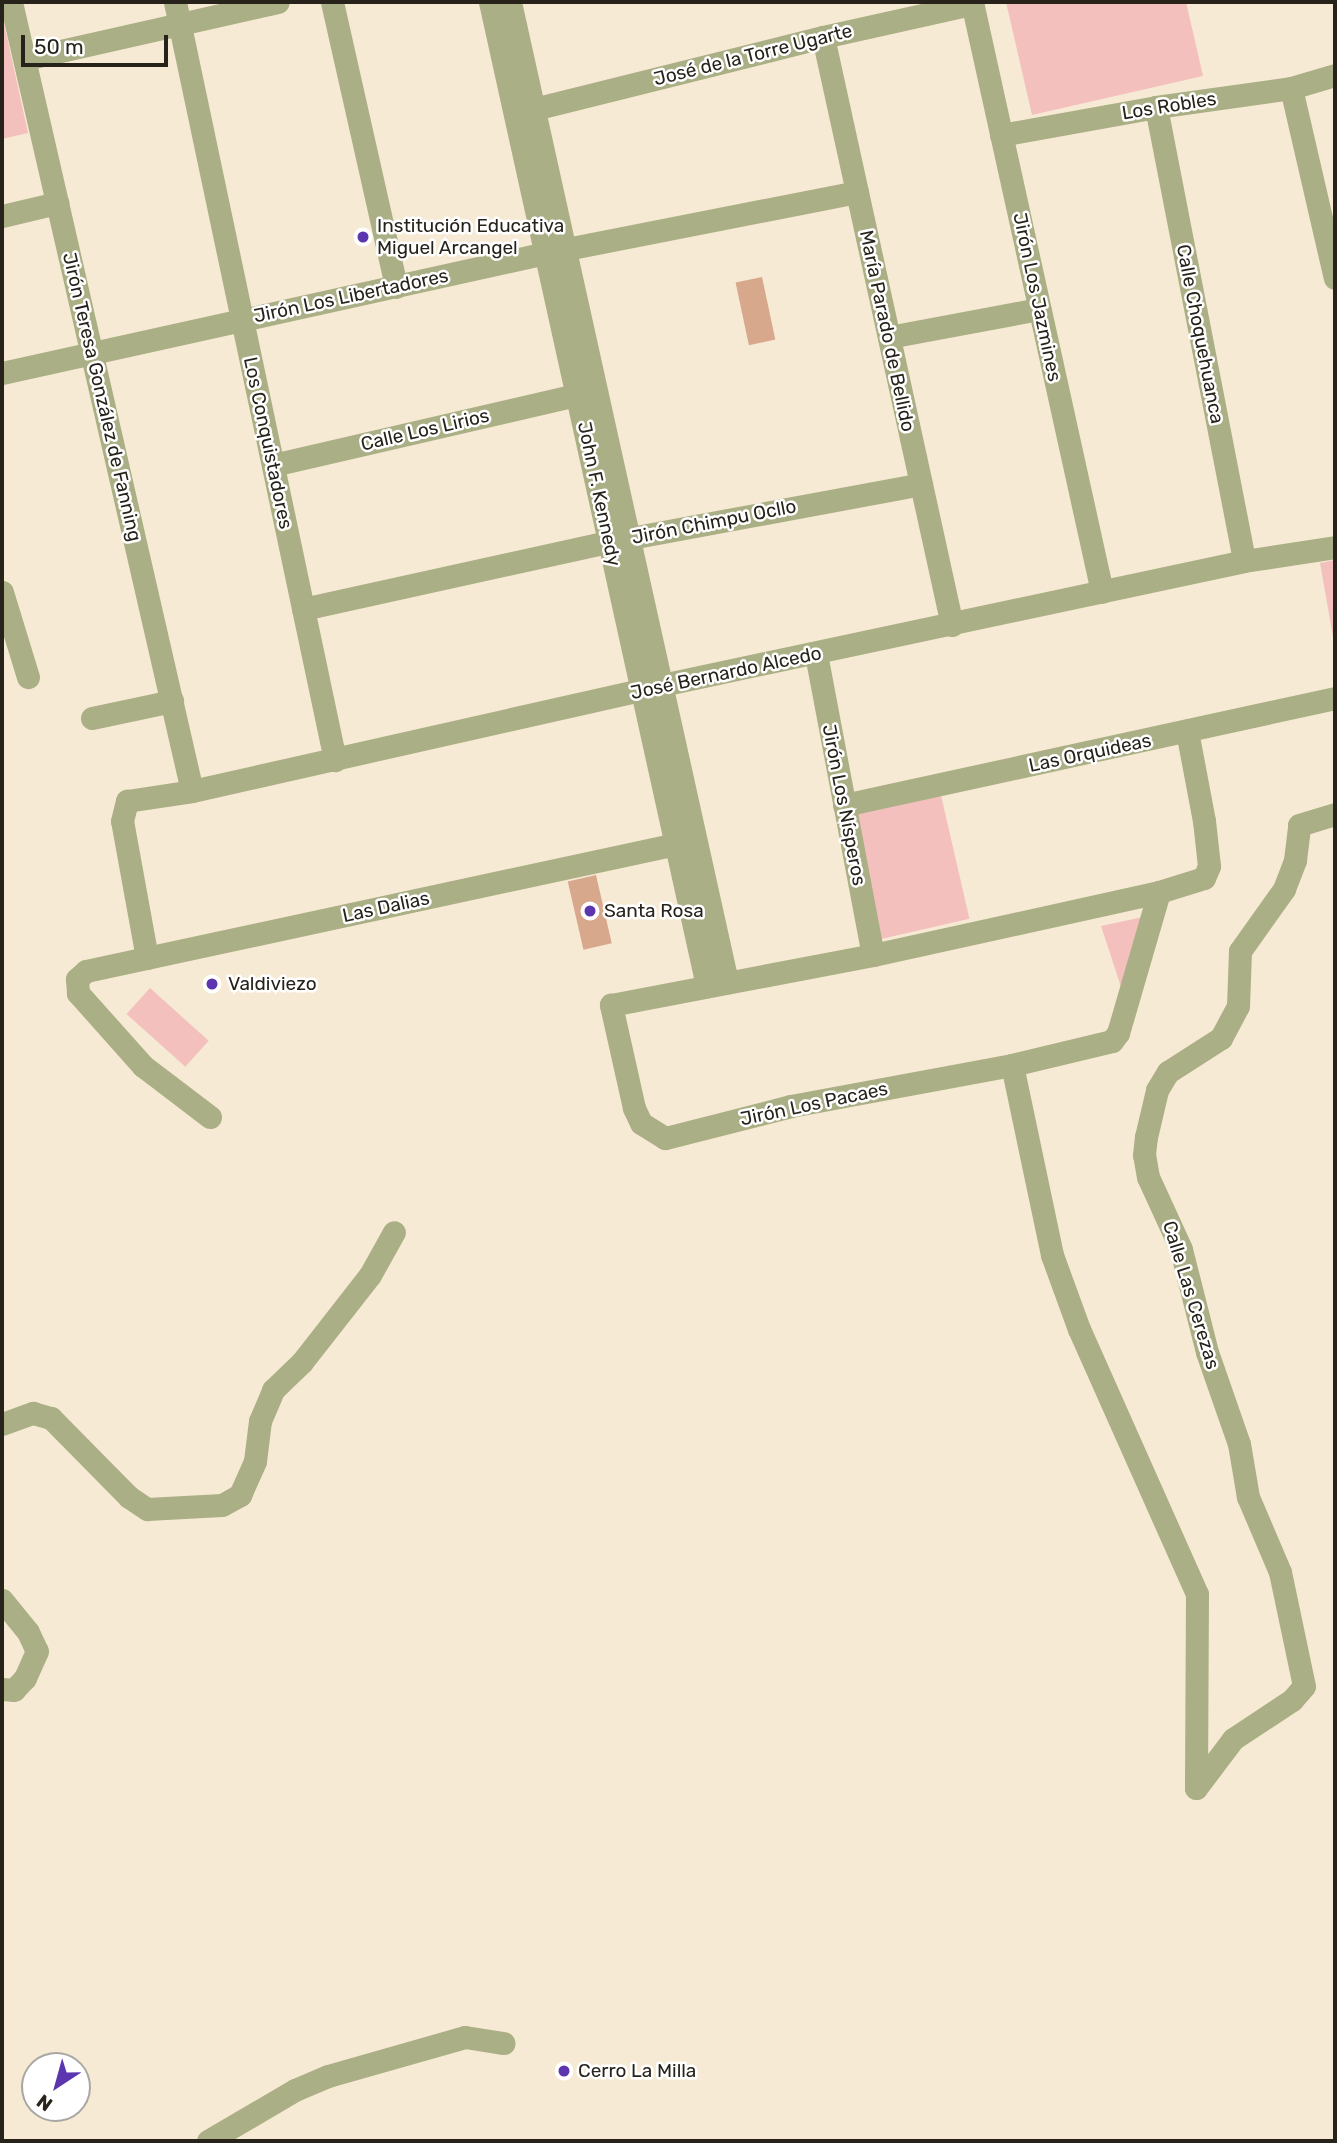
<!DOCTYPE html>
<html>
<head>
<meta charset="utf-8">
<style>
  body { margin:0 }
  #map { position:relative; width:1337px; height:2143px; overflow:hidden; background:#f7ead4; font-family:Rubik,sans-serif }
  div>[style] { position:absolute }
  .green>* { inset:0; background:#f3c0be; transform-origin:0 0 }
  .building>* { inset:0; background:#d7a88c; transform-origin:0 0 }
  .minor>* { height:23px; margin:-11.5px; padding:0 11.5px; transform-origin:11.5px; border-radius:11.5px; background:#abaf85 }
  .dots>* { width:19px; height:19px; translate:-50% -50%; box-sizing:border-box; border:4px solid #fff; border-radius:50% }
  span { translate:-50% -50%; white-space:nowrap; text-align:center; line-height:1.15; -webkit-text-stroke:5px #fff; paint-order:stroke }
  .street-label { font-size:19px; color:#27221a }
  .poi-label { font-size:19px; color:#27221a }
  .left { translate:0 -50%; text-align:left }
  .frame { position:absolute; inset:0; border:4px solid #27221a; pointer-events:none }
  .north { position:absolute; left:21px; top:2052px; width:70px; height:70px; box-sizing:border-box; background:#fff; border:2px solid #a9a7a3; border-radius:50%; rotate:216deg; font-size:19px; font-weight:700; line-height:28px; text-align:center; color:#27221a }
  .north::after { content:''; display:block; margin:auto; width:24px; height:32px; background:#5c36ae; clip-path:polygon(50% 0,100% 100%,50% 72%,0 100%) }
  .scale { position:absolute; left:21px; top:35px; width:147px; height:32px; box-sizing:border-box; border:4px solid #27221a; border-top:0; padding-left:9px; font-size:21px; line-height:24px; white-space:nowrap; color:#27221a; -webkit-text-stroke:5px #fff; paint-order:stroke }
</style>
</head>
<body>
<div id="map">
  <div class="green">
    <i style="clip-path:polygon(1006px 2px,1186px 2px,1203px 76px,1032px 115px)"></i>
    <i style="clip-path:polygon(2px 14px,28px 133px,2px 139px)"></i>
    <i style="clip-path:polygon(1335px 560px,1335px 648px,1320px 563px)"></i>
    <i style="left:940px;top:791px;width:131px;height:94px;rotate:77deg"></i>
    <i style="clip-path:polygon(1152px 915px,1125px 999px,1101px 926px)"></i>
    <i style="left:150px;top:988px;width:79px;height:35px;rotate:42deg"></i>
  </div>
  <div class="building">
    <i style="left:762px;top:277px;width:64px;height:27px;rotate:78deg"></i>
    <i style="left:596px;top:875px;width:70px;height:29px;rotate:77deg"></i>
  </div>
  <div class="minor">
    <i style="left:11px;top:2px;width:809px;rotate:77.08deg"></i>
    <i style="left:175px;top:2px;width:775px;rotate:78.08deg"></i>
    <i style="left:332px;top:2px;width:292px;rotate:77.3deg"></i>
    <i style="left:490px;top:2px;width:1008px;rotate:77.56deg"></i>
    <i style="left:510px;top:2px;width:1004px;rotate:77.51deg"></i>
    <i style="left:972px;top:2px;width:604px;rotate:77.57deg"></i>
    <i style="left:823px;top:37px;width:602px;rotate:77.63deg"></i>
    <i style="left:25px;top:59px;width:259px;rotate:-12.7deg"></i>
    <i style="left:1291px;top:88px;width:195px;rotate:77deg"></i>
    <i style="left:1156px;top:107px;width:462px;rotate:79deg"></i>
    <i style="left:534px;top:109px;width:298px;rotate:-14deg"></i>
    <i style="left:823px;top:37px;width:153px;rotate:-12.5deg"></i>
    <i style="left:1001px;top:135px;width:158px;rotate:-10.2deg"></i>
    <i style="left:1156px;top:107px;width:136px;rotate:-8deg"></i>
    <i style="left:1291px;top:88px;width:46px;rotate:-16.5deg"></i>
    <i style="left:2px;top:216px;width:57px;rotate:-13.3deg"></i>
    <i style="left:889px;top:337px;width:153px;rotate:-10.6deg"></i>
    <i style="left:2px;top:373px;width:557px;rotate:-12.44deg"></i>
    <i style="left:546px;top:253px;width:317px;rotate:-11.1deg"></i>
    <i style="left:273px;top:465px;width:312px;rotate:-13deg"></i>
    <i style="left:2px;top:592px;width:89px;rotate:73deg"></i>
    <i style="left:303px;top:609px;width:313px;rotate:-12.4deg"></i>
    <i style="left:609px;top:542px;width:317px;rotate:-10.5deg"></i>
    <i style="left:816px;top:654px;width:306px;rotate:79.3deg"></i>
    <i style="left:92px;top:718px;width:82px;rotate:-12deg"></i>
    <i style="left:844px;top:805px;width:503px;rotate:-12.29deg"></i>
    <i style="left:1159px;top:892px;width:147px;rotate:106.2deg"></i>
    <i style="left:1118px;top:1033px;width:10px;rotate:127deg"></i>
    <i style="left:1112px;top:1041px;width:103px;rotate:166.5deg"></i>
    <i style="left:1012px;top:1065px;width:225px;rotate:169.5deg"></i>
    <i style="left:791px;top:1106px;width:130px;rotate:165.7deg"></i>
    <i style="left:665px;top:1138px;width:28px;rotate:-148deg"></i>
    <i style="left:641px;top:1123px;width:17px;rotate:-115deg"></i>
    <i style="left:634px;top:1108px;width:106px;rotate:-102.6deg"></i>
    <i style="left:611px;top:1005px;width:267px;rotate:-10.8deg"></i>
    <i style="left:873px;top:955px;width:293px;rotate:-12.4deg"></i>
    <i style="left:1159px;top:892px;width:47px;rotate:-17.3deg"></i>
    <i style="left:1204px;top:878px;width:13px;rotate:-67deg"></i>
    <i style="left:1209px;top:866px;width:45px;rotate:-96.3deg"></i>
    <i style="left:1204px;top:821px;width:92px;rotate:-100.7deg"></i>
    <i style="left:147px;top:958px;width:139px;rotate:-100.3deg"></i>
    <i style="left:122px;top:821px;width:21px;rotate:-76deg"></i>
    <i style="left:127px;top:801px;width:66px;rotate:-8.7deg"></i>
    <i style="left:192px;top:791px;width:462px;rotate:-12.7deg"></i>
    <i style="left:643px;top:689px;width:614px;rotate:-12.02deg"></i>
    <i style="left:1244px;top:561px;width:92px;rotate:-8.7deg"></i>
    <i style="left:1012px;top:1065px;width:194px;rotate:78.1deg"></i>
    <i style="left:1052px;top:1255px;width:79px;rotate:70deg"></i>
    <i style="left:1079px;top:1329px;width:290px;rotate:66deg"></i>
    <i style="left:1197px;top:1594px;width:194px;rotate:90.3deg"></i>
    <i style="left:210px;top:1117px;width:84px;rotate:-142.7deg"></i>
    <i style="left:143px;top:1066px;width:98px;rotate:-131.7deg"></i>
    <i style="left:78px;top:993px;width:14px;rotate:-94deg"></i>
    <i style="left:77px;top:979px;width:12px;rotate:-42deg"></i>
    <i style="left:86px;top:971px;width:618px;rotate:-12.15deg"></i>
    <i style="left:2px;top:1424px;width:33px;rotate:-20deg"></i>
    <i style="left:33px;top:1413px;width:19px;rotate:16deg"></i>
    <i style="left:51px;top:1418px;width:111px;rotate:45.4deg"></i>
    <i style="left:129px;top:1497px;width:22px;rotate:34deg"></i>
    <i style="left:147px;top:1509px;width:75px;rotate:-3.1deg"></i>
    <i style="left:222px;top:1505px;width:21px;rotate:-29deg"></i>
    <i style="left:240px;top:1495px;width:37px;rotate:-66deg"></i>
    <i style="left:255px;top:1461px;width:40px;rotate:-82.9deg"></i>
    <i style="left:260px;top:1421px;width:34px;rotate:-67deg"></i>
    <i style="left:273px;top:1390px;width:40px;rotate:-44deg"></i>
    <i style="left:302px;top:1362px;width:110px;rotate:-52deg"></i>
    <i style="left:370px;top:1275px;width:49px;rotate:-60.8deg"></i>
    <i style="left:2px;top:1600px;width:41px;rotate:50.9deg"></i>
    <i style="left:28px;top:1632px;width:21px;rotate:65deg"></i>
    <i style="left:37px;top:1651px;width:30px;rotate:114deg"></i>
    <i style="left:25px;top:1678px;width:16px;rotate:133deg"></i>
    <i style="left:14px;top:1690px;width:12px;rotate:-175deg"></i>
    <i style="left:1196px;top:1788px;width:61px;rotate:-52.9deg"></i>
    <i style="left:1233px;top:1739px;width:71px;rotate:-33.5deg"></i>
    <i style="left:1292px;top:1700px;width:18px;rotate:-49deg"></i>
    <i style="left:1304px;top:1686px;width:116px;rotate:-101.9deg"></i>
    <i style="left:1280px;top:1572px;width:82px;rotate:-113.1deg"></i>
    <i style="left:1248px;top:1497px;width:54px;rotate:-99.6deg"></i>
    <i style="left:1239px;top:1444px;width:97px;rotate:-109.2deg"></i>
    <i style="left:1207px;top:1352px;width:106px;rotate:-104.2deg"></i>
    <i style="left:1181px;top:1249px;width:79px;rotate:-114.6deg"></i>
    <i style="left:1148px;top:1177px;width:22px;rotate:-100deg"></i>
    <i style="left:1144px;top:1155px;width:18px;rotate:-84deg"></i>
    <i style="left:1146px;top:1137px;width:48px;rotate:-76.8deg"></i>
    <i style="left:1157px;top:1090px;width:21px;rotate:-59deg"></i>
    <i style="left:1168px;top:1072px;width:63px;rotate:-32.7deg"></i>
    <i style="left:1221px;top:1038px;width:36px;rotate:-62deg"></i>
    <i style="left:1238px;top:1006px;width:55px;rotate:-87.9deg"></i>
    <i style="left:1240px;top:951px;width:76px;rotate:-54.6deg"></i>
    <i style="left:1284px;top:889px;width:31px;rotate:-69deg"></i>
    <i style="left:1295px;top:860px;width:35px;rotate:-83deg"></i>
    <i style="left:1299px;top:825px;width:38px;rotate:-17deg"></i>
    <i style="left:208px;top:2141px;width:101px;rotate:-30.4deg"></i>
    <i style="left:295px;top:2090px;width:36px;rotate:-23deg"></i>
    <i style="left:328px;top:2076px;width:142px;rotate:-15.9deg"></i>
    <i style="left:465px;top:2037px;width:39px;rotate:9deg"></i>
  </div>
  <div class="dots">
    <i style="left:363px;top:237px;background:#5c36ae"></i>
    <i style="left:590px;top:911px;background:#5c36ae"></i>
    <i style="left:212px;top:984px;background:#5c36ae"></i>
    <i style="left:564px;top:2071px;background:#5c36ae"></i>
  </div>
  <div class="street-label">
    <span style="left:753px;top:55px;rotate:-14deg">José de la Torre Ugarte</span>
    <span style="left:1169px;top:106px;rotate:-9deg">Los Robles</span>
    <span style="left:351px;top:296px;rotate:-12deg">Jirón Los Libertadores</span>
    <span style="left:1037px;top:297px;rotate:78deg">Jirón Los Jazmines</span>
    <span style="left:887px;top:331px;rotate:78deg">María Parado de Bellido</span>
    <span style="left:1200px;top:334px;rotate:79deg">Calle Choquehuanca</span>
    <span style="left:102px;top:397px;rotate:77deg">Jirón Teresa González de Fanning</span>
    <span style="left:425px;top:430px;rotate:-13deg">Calle Los Lirios</span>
    <span style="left:268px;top:443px;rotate:78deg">Los Conquistadores</span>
    <span style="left:599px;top:494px;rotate:78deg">John F. Kennedy</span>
    <span style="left:714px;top:522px;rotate:-11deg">Jirón Chimpu Ocllo</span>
    <span style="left:726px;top:673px;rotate:-12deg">José Bernardo Alcedo</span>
    <span style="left:1090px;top:753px;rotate:-12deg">Las Orquideas</span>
    <span style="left:844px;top:805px;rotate:79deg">Jirón Los Nísperos</span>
    <span style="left:386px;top:907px;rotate:-12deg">Las Dalias</span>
    <span style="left:814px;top:1104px;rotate:-12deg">Jirón Los Pacaes</span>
    <span style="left:1191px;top:1295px;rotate:73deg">Calle Las Cerezas</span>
  </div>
  <div class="poi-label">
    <span class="left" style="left:377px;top:237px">Institución Educativa<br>Miguel Arcangel</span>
    <span class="left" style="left:604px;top:911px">Santa Rosa</span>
    <span class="left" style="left:228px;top:984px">Valdiviezo</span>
    <span class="left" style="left:578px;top:2071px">Cerro La Milla</span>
  </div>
  <div class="frame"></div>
  <div class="north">N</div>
  <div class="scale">50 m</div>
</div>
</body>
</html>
